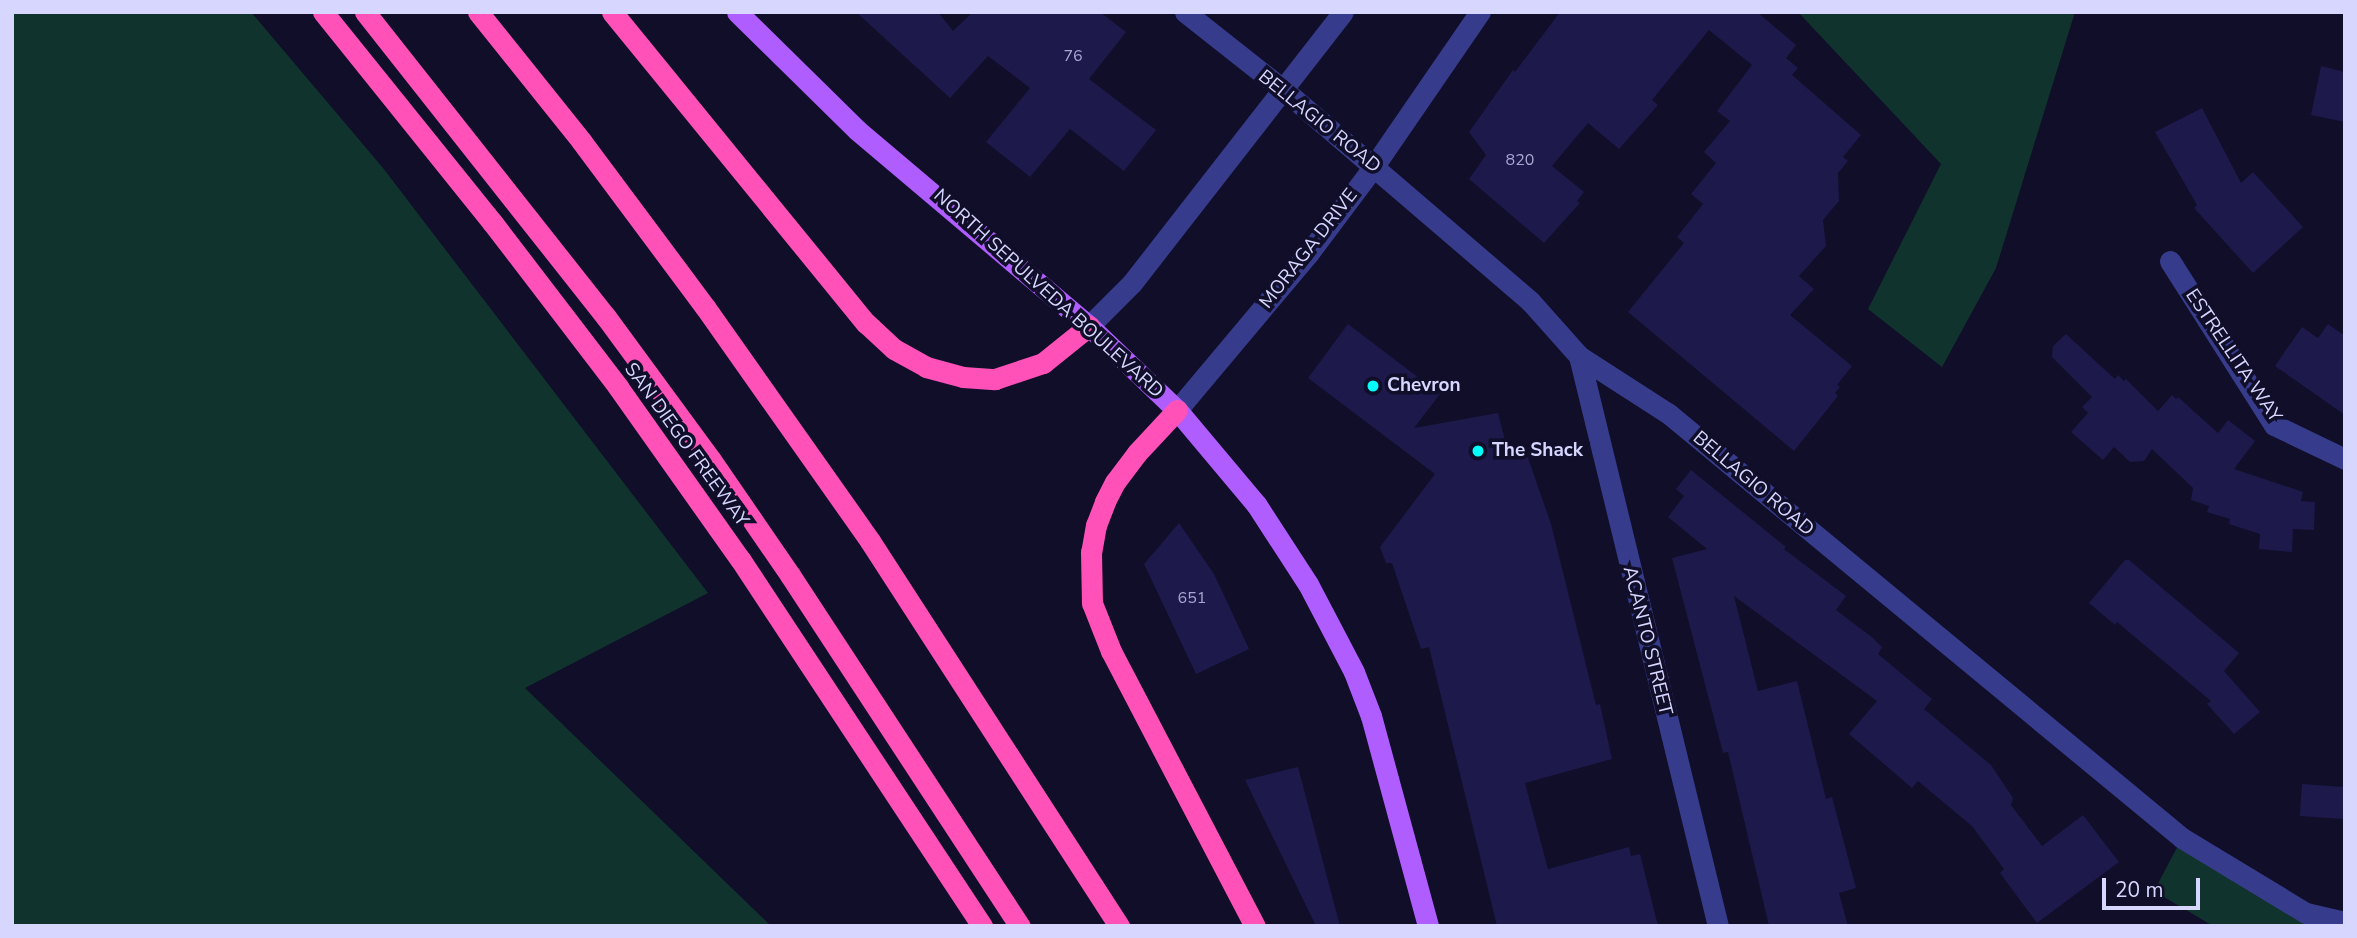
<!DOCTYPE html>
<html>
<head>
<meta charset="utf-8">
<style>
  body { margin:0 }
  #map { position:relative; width:2357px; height:938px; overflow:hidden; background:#100e29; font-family:"Nunito Sans",sans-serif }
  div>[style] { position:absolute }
  .green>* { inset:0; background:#11332e }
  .building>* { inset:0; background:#1d194b; transform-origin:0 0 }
  .minor>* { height:21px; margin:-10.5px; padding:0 10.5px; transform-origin:10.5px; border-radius:10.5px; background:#363c8b }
  .major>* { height:21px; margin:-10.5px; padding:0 10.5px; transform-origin:10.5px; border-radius:10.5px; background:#b05dff }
  .highway>* { height:21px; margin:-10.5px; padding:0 10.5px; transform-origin:10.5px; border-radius:10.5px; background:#ff51b7 }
  .dots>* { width:19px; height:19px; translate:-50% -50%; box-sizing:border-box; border:4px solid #100e29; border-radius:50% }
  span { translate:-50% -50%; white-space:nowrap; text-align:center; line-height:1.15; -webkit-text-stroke:7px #100e29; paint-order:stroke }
  .number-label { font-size:16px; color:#a8a7d2 }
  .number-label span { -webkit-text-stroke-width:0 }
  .street-label { font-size:19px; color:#d6d6ff }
  .poi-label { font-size:19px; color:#d6d6ff; font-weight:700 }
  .left { translate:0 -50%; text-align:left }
  .frame { position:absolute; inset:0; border:14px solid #d6d6ff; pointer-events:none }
  .scale { position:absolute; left:2102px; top:878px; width:98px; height:32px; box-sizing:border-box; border:4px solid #d6d6ff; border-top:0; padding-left:9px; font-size:21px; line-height:24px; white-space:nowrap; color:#d6d6ff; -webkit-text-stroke:5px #100e29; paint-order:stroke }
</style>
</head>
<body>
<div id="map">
  <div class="green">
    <i style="clip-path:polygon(12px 12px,251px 12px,383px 168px,708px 593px,525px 688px,771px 926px,12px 926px)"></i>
    <i style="clip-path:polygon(1798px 12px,2075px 12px,1996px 268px,1942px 367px,1868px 309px,1941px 164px)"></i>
    <i style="clip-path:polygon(2182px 838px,2345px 926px,2213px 926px,2154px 891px)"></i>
  </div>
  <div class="building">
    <i style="clip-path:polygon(856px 12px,938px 12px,953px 31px,973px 12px,1100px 12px,1126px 32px,1089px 79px,1156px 130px,1124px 171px,1070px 129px,1030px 177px,986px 142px,1030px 88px,988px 56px,950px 98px)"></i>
    <i style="clip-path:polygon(1560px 12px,1757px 12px,1796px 45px,1786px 58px,1798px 68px,1792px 75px,1861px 135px,1843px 157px,1848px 161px,1838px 173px,1839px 201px,1823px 220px,1826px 246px,1799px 276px,1814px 289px,1790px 315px,1852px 366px,1837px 385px,1840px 387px,1835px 393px,1838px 396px,1794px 451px,1628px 312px,1684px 243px,1677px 237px,1703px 204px,1691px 194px,1716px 163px,1704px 152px,1730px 121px,1717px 111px,1752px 65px,1709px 30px,1652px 100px,1658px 105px,1619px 149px,1588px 123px,1552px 166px,1584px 192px,1577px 201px,1580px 203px,1544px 243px,1469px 179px,1486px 155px,1469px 132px,1513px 70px,1515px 72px)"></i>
    <i style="clip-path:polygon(2321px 66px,2345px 72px,2345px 122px,2311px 115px)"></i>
    <i style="clip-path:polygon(2202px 108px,2241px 183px,2253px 172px,2303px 227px,2253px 273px,2194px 208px,2197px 205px,2155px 132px)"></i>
    <i style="clip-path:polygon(1348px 324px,1440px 394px,1414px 428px,1498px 413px,1509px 456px,1526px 452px,1551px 524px,1596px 705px,1600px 704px,1612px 759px,1525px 783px,1548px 869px,1629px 847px,1631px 856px,1640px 854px,1658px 926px,1497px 926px,1429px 647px,1421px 649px,1392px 563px,1386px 563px,1380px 547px,1435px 474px,1308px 378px)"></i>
    <i style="clip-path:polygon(2328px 324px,2345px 336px,2345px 415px,2275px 366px,2302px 327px,2318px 338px)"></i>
    <i style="clip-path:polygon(2066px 334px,2115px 379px,2118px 375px,2124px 381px,2126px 379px,2158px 411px,2172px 395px,2176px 399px,2178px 397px,2218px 433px,2228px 420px,2255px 441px,2234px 469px,2303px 492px,2301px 501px,2315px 502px,2314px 530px,2293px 529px,2292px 552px,2259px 549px,2260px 534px,2229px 524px,2230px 519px,2207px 512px,2209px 506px,2191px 500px,2193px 488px,2152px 449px,2144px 461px,2130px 462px,2114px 447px,2103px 460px,2071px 432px,2088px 413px,2082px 407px,2092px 397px,2052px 357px,2053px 346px)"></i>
    <i style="clip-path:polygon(1691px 470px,1786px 547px,1784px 549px,1846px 596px,1836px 610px,1873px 638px,1882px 647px,1878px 654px,1932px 699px,1924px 709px,1991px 765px,2013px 798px,2011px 805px,2042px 846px,2083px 815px,2119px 862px,2037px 923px,2000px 873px,2004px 869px,1972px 826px,1918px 781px,1912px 788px,1849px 734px,1877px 701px,1734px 596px,1758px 691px,1797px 681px,1826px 799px,1832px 797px,1856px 888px,1839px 893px,1848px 926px,1769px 926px,1728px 752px,1723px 753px,1672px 558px,1707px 549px,1668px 517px,1684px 496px,1676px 489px)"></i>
    <i style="clip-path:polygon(1179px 523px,1214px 574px,1249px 649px,1196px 674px,1144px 564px)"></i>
    <i style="clip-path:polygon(2125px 560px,2129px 560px,2239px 653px,2224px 671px,2260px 712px,2234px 734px,2207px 704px,2211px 701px,2117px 622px,2115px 625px,2089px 603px)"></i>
    <i style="clip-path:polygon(1298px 767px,1340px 926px,1316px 926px,1245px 780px)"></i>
    <i style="left:2302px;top:784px;width:43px;height:32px;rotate:4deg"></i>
  </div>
  <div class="minor">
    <i style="left:1185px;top:12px;width:127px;rotate:38.3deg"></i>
    <i style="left:1285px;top:91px;width:323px;rotate:40.6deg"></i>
    <i style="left:1530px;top:301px;width:74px;rotate:48.3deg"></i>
    <i style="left:1579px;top:356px;width:107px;rotate:32.8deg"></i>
    <i style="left:1669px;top:414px;width:666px;rotate:39.57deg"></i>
    <i style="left:2182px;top:838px;width:145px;rotate:31.2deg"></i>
    <i style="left:2306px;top:913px;width:40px;rotate:13deg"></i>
    <i style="left:2170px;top:261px;width:194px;rotate:57.6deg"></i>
    <i style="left:2274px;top:425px;width:79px;rotate:25.6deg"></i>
    <i style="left:1089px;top:326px;width:61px;rotate:-45deg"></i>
    <i style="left:1132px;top:283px;width:343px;rotate:-52.1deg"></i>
    <i style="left:1579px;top:356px;width:587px;rotate:76.3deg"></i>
    <i style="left:1177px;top:410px;width:204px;rotate:-50deg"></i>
    <i style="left:1308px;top:254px;width:110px;rotate:-53.1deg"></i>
    <i style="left:1374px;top:166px;width:187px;rotate:-55.5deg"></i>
  </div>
  <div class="major">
    <i style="left:737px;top:12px;width:168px;rotate:44.5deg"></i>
    <i style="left:857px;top:130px;width:304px;rotate:40.2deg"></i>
    <i style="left:1089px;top:326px;width:122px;rotate:43.7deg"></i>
    <i style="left:1177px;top:410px;width:123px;rotate:50deg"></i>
    <i style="left:1256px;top:504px;width:95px;rotate:57deg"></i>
    <i style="left:1308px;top:584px;width:99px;rotate:62.4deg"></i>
    <i style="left:1354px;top:672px;width:47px;rotate:68.9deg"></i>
    <i style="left:1371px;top:716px;width:218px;rotate:74.8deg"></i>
  </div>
  <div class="highway">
    <i style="left:323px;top:12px;width:270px;rotate:51.2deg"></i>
    <i style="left:492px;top:222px;width:208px;rotate:52.6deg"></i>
    <i style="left:618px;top:387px;width:211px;rotate:54.7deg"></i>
    <i style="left:740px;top:559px;width:440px;rotate:56.6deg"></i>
    <i style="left:365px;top:12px;width:389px;rotate:51.7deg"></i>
    <i style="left:606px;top:317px;width:177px;rotate:53.7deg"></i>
    <i style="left:711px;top:460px;width:140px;rotate:55.5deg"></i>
    <i style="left:790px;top:575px;width:420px;rotate:56.8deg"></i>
    <i style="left:478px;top:12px;width:166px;rotate:51.3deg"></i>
    <i style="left:582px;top:142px;width:206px;rotate:53.3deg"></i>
    <i style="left:705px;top:307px;width:286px;rotate:54.8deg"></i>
    <i style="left:870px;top:541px;width:459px;rotate:57.1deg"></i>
    <i style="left:612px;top:12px;width:402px;rotate:50.8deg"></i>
    <i style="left:866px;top:323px;width:38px;rotate:43deg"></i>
    <i style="left:894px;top:349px;width:37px;rotate:29deg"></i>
    <i style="left:926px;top:367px;width:38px;rotate:15deg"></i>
    <i style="left:963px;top:377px;width:32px;rotate:4deg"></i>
    <i style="left:995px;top:379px;width:51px;rotate:-18.4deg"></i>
    <i style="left:1043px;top:363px;width:59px;rotate:-38.8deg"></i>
    <i style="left:1177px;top:410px;width:59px;rotate:132.9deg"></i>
    <i style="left:1137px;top:453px;width:36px;rotate:127deg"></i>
    <i style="left:1115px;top:482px;width:22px;rotate:117deg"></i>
    <i style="left:1105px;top:502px;width:25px;rotate:111deg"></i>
    <i style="left:1096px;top:525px;width:27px;rotate:100deg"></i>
    <i style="left:1091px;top:552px;width:51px;rotate:88.9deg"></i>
    <i style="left:1092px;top:603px;width:52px;rotate:68.4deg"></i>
    <i style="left:1111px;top:651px;width:310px;rotate:62.4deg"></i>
  </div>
  <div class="dots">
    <i style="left:1373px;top:386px;background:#02fffc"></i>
    <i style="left:1478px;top:451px;background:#02fffc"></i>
  </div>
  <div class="number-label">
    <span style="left:1073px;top:56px">76</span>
    <span style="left:1520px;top:160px">820</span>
    <span style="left:1192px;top:598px">651</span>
  </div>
  <div class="street-label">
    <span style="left:1319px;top:122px;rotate:39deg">BELLAGIO ROAD</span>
    <span style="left:1309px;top:249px;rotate:-52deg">MORAGA DRIVE</span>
    <span style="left:1048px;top:294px;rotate:42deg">NORTH SEPULVEDA BOULEVARD</span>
    <span style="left:2233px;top:356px;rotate:56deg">ESTRELLITA WAY</span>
    <span style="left:686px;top:445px;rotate:54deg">SAN DIEGO FREEWAY</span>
    <span style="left:1753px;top:484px;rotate:40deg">BELLAGIO ROAD</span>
    <span style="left:1647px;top:641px;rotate:76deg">ACANTO STREET</span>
  </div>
  <div class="poi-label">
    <span class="left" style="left:1387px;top:386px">Chevron</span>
    <span class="left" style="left:1492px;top:451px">The Shack</span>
  </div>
  <div class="frame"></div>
  <div class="scale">20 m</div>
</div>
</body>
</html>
